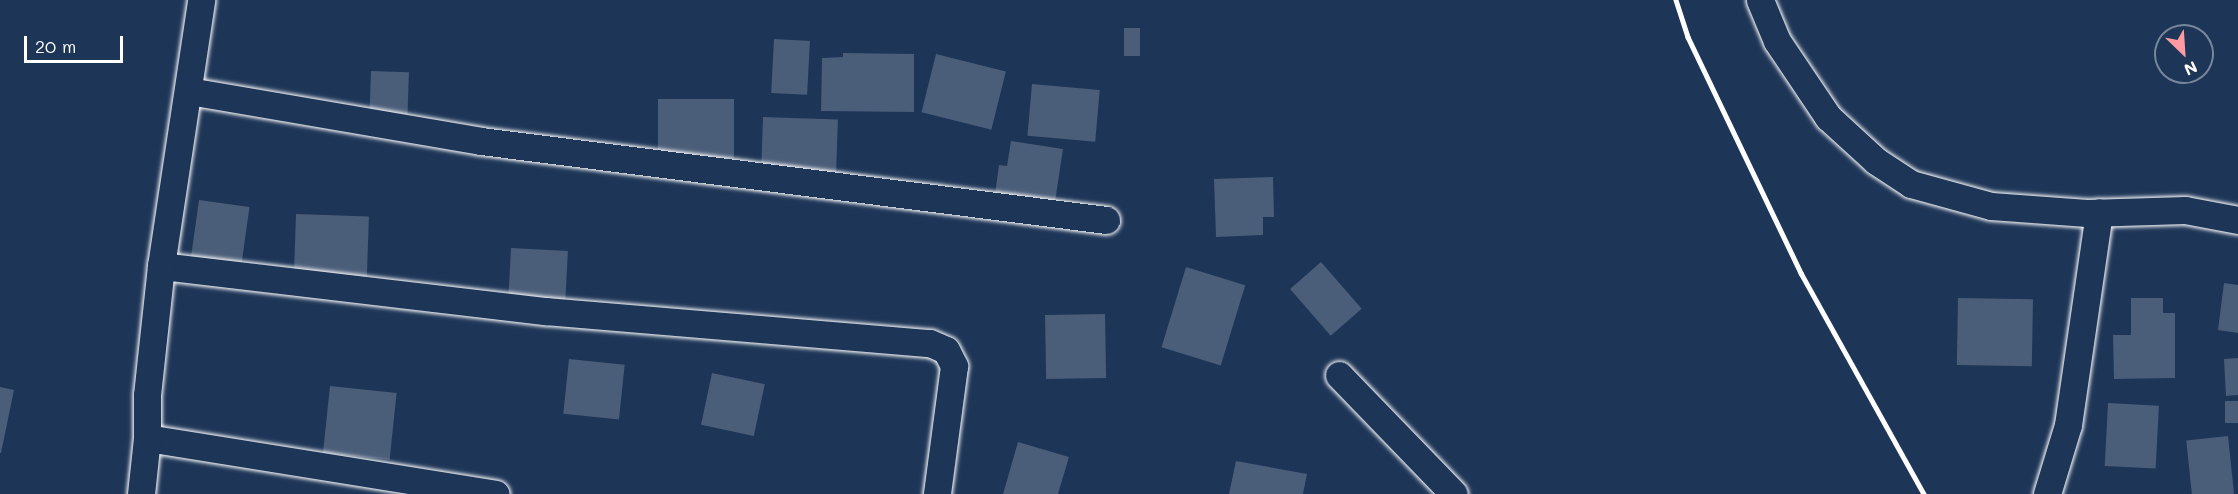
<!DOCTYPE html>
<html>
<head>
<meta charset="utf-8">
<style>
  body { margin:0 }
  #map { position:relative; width:2238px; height:494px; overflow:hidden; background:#1d3557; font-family:Mali,sans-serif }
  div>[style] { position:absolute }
  .building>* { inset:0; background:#4a5d79; transform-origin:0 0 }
  .roads { filter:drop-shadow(0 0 2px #fff) drop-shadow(0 0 2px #fff) }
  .minor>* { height:27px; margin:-13.5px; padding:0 13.5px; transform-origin:13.5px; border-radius:13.5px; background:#1d3557 }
  .rail>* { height:4.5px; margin:-2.25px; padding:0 2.25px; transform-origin:2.25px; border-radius:2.25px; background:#fff }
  span { translate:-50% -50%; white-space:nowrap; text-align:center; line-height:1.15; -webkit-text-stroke:4.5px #1d3557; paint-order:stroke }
  .north { position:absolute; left:2154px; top:24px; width:60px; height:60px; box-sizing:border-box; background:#1d3557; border:2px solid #77869a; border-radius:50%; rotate:155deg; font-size:16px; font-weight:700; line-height:24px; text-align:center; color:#fff }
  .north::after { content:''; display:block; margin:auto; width:21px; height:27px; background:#ff9aa2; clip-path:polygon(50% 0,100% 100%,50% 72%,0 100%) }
  .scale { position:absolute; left:24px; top:36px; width:99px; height:27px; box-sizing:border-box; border:3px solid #fff; border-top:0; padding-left:8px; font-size:18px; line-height:21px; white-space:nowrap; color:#fff; -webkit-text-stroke:4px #1d3557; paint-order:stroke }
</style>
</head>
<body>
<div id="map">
  <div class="building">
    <i style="left:1140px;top:28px;width:28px;height:16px;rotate:90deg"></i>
    <i style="left:774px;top:39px;width:36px;height:54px;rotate:3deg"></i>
    <i style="clip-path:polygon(843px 53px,914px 54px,914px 112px,821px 111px,822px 58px,843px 57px)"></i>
    <i style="left:936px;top:54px;width:72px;height:60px;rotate:14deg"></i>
    <i style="left:371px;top:71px;width:38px;height:48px;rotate:2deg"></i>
    <i style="left:1032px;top:84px;width:68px;height:52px;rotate:5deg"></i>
    <i style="left:734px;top:99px;width:59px;height:76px;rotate:90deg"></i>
    <i style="left:763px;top:117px;width:75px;height:59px;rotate:2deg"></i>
    <i style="clip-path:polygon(1011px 141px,1063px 149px,1055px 202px,995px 194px,999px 165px,1007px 166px)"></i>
    <i style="clip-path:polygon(1273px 177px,1274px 217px,1263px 217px,1263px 235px,1216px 237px,1214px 179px)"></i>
    <i style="left:199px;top:200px;width:51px;height:58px;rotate:8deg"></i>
    <i style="left:296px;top:214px;width:73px;height:62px;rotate:2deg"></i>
    <i style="left:511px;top:248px;width:57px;height:54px;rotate:3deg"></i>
    <i style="left:1321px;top:262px;width:62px;height:41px;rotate:49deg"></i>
    <i style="left:1186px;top:267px;width:62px;height:84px;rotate:17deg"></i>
    <i style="clip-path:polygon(2224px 283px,2238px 285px,2238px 333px,2218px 330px)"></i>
    <i style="left:1958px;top:298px;width:75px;height:67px;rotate:1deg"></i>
    <i style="clip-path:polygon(2131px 298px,2163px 298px,2163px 313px,2175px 313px,2175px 378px,2114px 379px,2113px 335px,2131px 335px)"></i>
    <i style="left:1105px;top:314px;width:64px;height:60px;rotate:89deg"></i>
    <i style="clip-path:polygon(2238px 358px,2238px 395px,2226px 396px,2224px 359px)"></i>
    <i style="left:569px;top:359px;width:56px;height:55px;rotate:6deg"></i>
    <i style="left:712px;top:373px;width:54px;height:53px;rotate:12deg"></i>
    <i style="left:330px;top:386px;width:67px;height:67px;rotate:6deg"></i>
    <i style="clip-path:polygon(0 387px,14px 390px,1px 453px,0 453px)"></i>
    <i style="left:2225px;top:401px;width:13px;height:22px"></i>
    <i style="left:2108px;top:403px;width:51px;height:63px;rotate:3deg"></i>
    <i style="left:2228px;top:436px;width:58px;height:42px;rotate:84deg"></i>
    <i style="clip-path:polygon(1018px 442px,1069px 457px,1058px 494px,1003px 494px)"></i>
    <i style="clip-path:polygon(1236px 461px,1307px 474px,1303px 494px,1229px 494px)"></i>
  </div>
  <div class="roads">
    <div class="minor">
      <i style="left:1760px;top:0;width:44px;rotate:67.5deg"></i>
      <i style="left:1777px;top:41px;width:92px;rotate:56.1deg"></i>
      <i style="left:1828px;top:117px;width:65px;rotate:42.5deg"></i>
      <i style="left:1876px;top:161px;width:42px;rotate:33.3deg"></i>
      <i style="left:1911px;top:184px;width:83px;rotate:15.4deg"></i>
      <i style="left:1991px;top:206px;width:96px;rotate:4.2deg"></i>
      <i style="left:2087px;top:213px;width:98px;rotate:-1.8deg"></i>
      <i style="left:2185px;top:210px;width:54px;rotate:10.7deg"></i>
      <i style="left:189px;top:91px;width:296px;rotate:9.7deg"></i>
      <i style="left:481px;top:141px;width:630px;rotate:7.2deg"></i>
      <i style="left:161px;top:266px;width:387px;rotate:6.7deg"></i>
      <i style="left:545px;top:311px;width:386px;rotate:4.8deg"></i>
      <i style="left:930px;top:343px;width:17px;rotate:24deg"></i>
      <i style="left:946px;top:350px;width:18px;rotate:63deg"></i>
      <i style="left:954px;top:366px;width:129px;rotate:97.6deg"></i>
      <i style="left:1339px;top:375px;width:165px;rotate:46deg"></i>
      <i style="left:147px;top:438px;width:353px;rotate:9.1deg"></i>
      <i style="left:141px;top:494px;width:56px;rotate:-83.9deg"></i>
      <i style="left:147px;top:438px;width:43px;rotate:-90deg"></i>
      <i style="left:147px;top:395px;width:130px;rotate:-83.8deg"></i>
      <i style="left:161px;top:266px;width:269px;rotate:-81.4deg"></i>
      <i style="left:2047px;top:494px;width:72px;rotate:-73.1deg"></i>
      <i style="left:2068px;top:425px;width:215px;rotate:-81.7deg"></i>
    </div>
  </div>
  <div class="rail">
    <i style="left:1676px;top:0;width:39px;rotate:72deg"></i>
    <i style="left:1688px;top:37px;width:262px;rotate:64.4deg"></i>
    <i style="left:1801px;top:273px;width:253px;rotate:60.9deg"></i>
  </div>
  <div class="north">N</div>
  <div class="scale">20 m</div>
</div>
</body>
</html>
